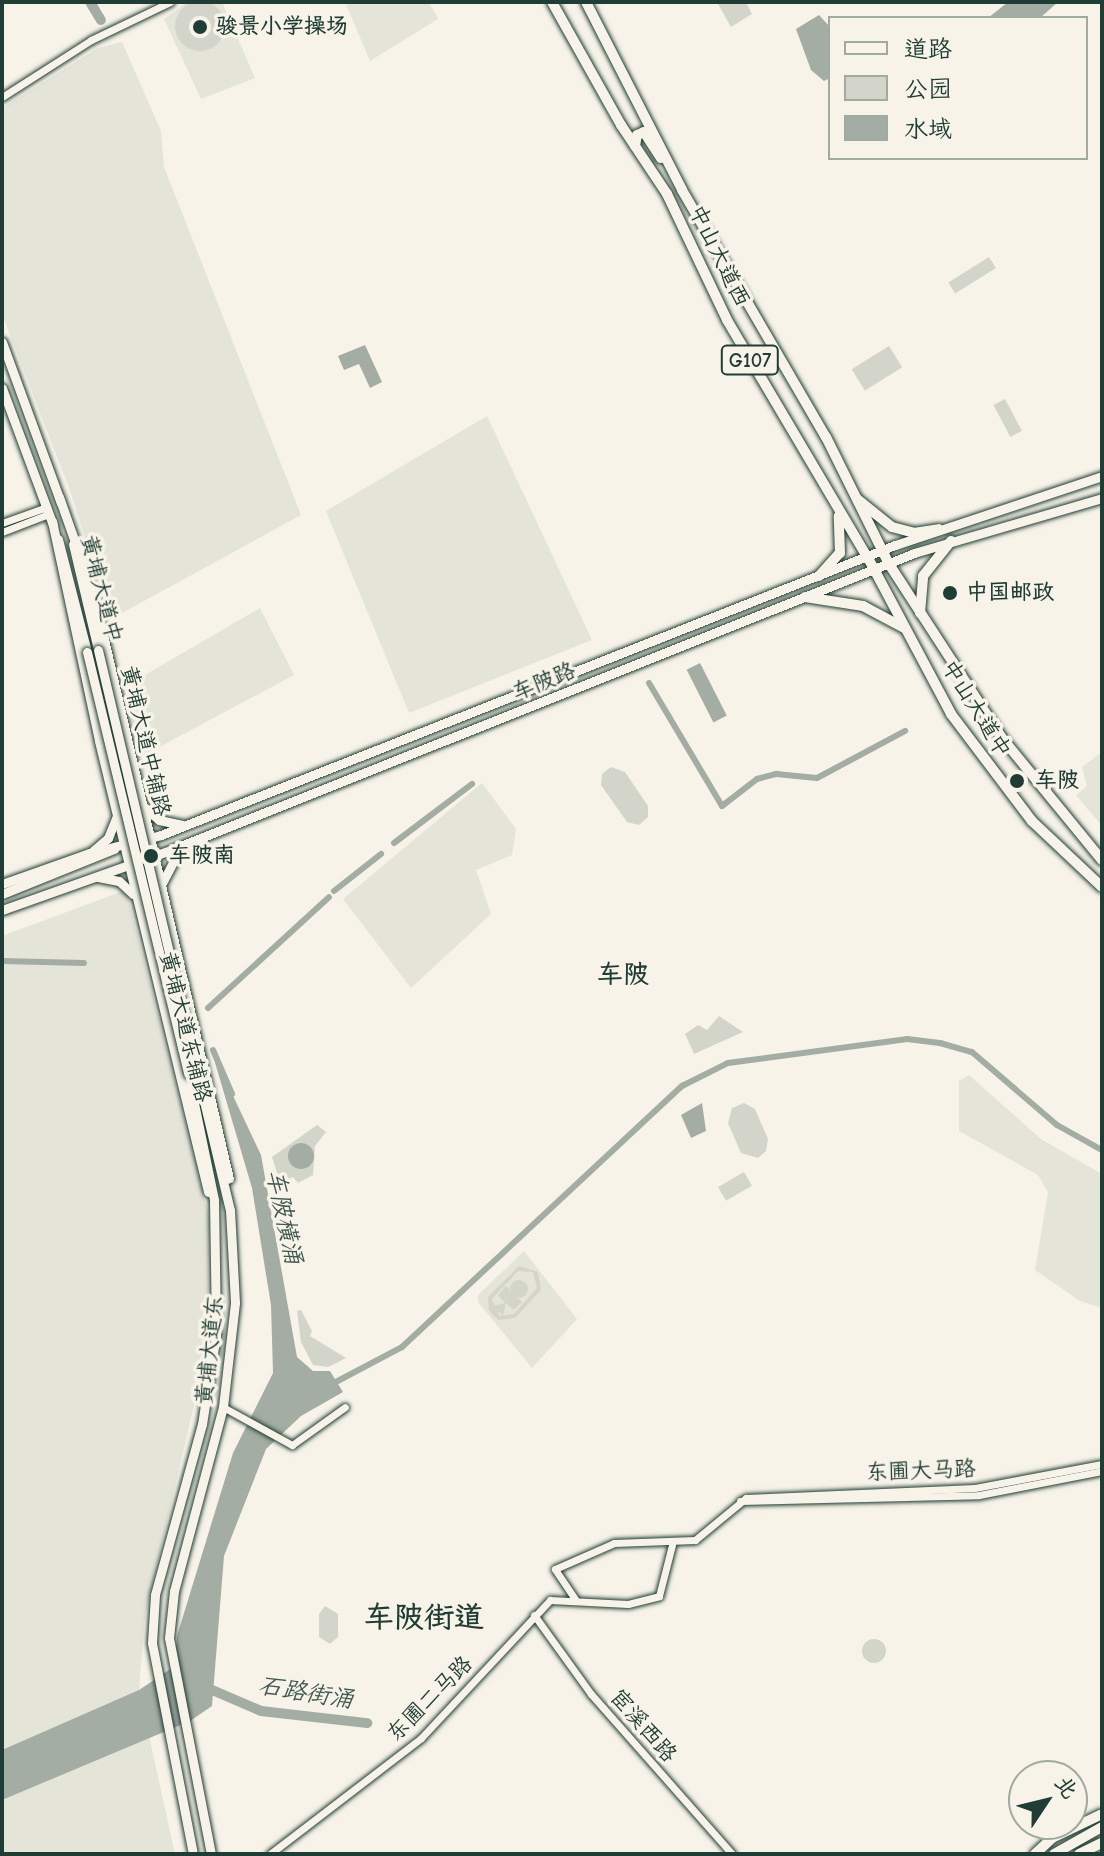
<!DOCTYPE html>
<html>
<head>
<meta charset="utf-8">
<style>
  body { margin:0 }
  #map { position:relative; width:1104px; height:1856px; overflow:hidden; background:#f7f3e8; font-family:"Comic Neue","LXGW WenKai TC",sans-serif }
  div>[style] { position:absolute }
  .built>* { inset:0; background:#e5e4d9 }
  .green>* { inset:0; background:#d3d5ca; transform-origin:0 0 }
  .round { border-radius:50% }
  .water>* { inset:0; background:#a4ada3; transform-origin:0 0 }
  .canal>* { height:6px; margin:-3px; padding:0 3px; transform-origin:3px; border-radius:3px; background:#a4ada3 }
  .river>* { height:10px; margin:-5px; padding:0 5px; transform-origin:5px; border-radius:5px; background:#a4ada3 }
  .roads { filter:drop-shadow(0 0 2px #1f3d34) drop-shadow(0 0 2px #1f3d34) }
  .minor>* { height:7px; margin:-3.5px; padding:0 3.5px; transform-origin:3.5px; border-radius:3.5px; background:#f7f3e8 }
  .major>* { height:9px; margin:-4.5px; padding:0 4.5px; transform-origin:4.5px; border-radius:4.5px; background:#f7f3e8 }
  .highway>* { height:10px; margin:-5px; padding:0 5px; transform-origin:5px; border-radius:5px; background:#f7f3e8 }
  .bridges { filter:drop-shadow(0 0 2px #1f3d34) drop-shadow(0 0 2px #1f3d34) }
  .major-bridge>* { height:9px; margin:-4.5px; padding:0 4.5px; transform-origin:4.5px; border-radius:4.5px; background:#f7f3e8 }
  .dots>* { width:22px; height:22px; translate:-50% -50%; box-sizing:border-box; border:4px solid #f7f3e8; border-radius:50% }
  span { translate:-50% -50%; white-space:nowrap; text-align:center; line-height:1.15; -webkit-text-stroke:7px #f7f3e8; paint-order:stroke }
  .shield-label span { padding:2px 6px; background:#f7f3e8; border:2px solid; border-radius:6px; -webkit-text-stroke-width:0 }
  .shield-label { font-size:20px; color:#1f3d34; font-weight:700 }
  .poi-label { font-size:22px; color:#1f3d34; font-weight:700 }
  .left { translate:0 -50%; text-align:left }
  .street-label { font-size:22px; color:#1f3d34 }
  .water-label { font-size:24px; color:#405950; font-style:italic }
  .quarter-label { font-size:26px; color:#1f3d34; font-weight:700 }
  .district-label { font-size:30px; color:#1f3d34; font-weight:700 }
  .frame { position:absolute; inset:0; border:4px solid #1f3d34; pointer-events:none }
  .legend { position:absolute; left:828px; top:16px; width:260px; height:144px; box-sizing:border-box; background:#f7f3e8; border:2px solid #a1aaa0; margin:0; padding:10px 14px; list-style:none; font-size:24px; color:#1f3d34 }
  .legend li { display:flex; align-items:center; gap:16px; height:40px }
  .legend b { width:40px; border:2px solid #a1aaa0 }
  .north { position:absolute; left:1008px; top:1760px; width:80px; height:80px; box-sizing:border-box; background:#f7f3e8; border:2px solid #a1aaa0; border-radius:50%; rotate:55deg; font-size:22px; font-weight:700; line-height:32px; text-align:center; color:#1f3d34 }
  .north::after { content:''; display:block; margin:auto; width:28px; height:36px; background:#1f3d34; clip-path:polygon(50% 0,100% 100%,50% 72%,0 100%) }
</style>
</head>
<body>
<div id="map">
  <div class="built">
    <i style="clip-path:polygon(187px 2px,222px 2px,255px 78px,201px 99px,164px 19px)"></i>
    <i style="clip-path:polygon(345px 2px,429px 2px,438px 19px,370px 61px)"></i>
    <i style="clip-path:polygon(122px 42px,161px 131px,164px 167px,301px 515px,111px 619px,71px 493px,2px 314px,2px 108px,98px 48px)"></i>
    <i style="clip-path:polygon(487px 416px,592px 640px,409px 713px,326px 511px)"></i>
    <i style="clip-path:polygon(260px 608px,294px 675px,139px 758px,126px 686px)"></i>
    <i style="clip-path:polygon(1102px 752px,1102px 826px,1076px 795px,1087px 786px,1082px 767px)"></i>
    <i style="clip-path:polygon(482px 783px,516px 829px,512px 855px,476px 870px,491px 914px,411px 988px,343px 899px)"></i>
    <i style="clip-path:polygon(126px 890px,209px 1217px,207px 1349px,145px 1616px,139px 1690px,175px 1854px,2px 1854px,2px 936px)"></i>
    <i style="clip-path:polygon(969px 1075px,1041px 1139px,1102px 1174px,1102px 1308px,1080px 1301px,1035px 1270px,1048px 1192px,1038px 1175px,959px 1131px,959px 1081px)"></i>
    <i style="clip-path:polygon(524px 1251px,577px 1319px,532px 1368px,478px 1302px,478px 1295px)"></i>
  </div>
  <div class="green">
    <i class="round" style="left:175px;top:1px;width:50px;height:50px"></i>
    <i style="clip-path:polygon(746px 2px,752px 14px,731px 27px,718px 4px)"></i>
    <i style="left:989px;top:257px;width:13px;height:48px;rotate:58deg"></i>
    <i style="left:889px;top:346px;width:25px;height:44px;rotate:58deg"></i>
    <i style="left:1005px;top:399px;width:36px;height:13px;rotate:62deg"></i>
    <i style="clip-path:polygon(611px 767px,625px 772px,648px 806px,648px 817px,639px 825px,627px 822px,601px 785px,602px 774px)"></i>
    <i style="clip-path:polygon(719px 1016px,743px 1032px,694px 1054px,685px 1034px,698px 1025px,707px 1030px)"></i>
    <i style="clip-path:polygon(744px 1103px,755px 1109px,768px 1139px,766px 1151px,758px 1158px,741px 1153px,728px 1123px,732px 1108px)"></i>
    <i style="clip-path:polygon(317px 1125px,326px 1132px,315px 1146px,313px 1175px,298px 1183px,293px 1177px,280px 1182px,272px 1157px)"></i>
    <i style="left:744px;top:1172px;width:16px;height:30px;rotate:60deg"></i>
    <i style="clip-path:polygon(evenodd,519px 1266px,538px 1272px,541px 1290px,515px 1318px,498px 1320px,489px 1311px,488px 1297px,519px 1266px,518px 1271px,533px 1272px,537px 1288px,514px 1314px,500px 1316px,492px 1299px,518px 1271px)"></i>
    <i class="round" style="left:510px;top:1280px;width:18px;height:18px"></i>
    <i style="clip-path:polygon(506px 1286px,522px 1302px,514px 1310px,506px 1303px,503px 1316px,493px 1306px,505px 1303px,498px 1295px)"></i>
    <i style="clip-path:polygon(301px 1310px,312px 1331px,310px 1336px,346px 1358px,328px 1367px,313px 1365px,301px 1342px,297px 1311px)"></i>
    <i style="clip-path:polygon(325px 1606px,338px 1614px,338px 1637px,330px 1644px,319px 1637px,319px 1614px)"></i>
    <i class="round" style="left:862px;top:1639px;width:24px;height:24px"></i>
  </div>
  <div class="water">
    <i style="clip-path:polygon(1008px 2px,1058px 2px,1040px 18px,988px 18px)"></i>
    <i style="clip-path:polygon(819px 15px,830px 27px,830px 78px,824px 81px,811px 70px,796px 29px)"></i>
    <i style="clip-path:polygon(365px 345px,382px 382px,370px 388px,359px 364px,344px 370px,338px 356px)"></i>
    <i style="left:700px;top:663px;width:59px;height:15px;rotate:63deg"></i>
    <i style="clip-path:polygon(211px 1049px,261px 1155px,297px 1357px,313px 1371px,330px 1371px,343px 1392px,301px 1416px,266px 1449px,224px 1556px,212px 1706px,190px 1721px,2px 1800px,2px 1750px,139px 1690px,175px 1666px,177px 1636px,233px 1453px,273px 1373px,271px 1305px,252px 1188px)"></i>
    <i style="clip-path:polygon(702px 1103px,706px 1131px,691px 1138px,681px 1115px)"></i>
    <i class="round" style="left:288px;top:1143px;width:26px;height:26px"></i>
  </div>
  <div class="canal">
    <i style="left:649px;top:683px;width:143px;rotate:59.3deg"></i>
    <i style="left:722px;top:806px;width:44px;rotate:-37.6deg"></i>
    <i style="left:757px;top:779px;width:20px;rotate:-15deg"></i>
    <i style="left:776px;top:774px;width:41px;rotate:5.6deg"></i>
    <i style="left:817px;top:778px;width:100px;rotate:-28.1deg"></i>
    <i style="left:394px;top:843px;width:98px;rotate:-37.1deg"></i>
    <i style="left:334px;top:891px;width:60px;rotate:-38.2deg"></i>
    <i style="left:2px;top:961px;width:82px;rotate:1.4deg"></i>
    <i style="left:208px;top:1008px;width:164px;rotate:-42.5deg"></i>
    <i style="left:213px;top:1050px;width:48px;rotate:66.6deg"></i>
    <i style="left:332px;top:1384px;width:79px;rotate:-27.9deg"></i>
    <i style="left:402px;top:1347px;width:383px;rotate:-43deg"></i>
    <i style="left:682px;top:1086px;width:51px;rotate:-26.6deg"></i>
    <i style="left:728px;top:1063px;width:181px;rotate:-7.6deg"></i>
    <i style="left:907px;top:1039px;width:33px;rotate:7deg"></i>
    <i style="left:940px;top:1043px;width:33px;rotate:16deg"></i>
    <i style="left:972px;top:1052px;width:112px;rotate:40.7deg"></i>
    <i style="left:1057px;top:1125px;width:51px;rotate:29.1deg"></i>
  </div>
  <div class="river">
    <i style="left:90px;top:2px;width:21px;rotate:59deg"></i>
    <i style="left:203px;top:1686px;width:63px;rotate:23.3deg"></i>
    <i style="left:261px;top:1711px;width:107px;rotate:6.5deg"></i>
  </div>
  <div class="roads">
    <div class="minor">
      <i style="left:2px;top:97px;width:106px;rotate:-32.6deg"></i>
      <i style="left:91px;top:40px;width:88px;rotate:-25.7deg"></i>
      <i style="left:2px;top:523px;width:48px;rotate:-19.6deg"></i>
      <i style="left:2px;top:532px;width:50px;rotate:-21deg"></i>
      <i style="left:223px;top:1407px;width:79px;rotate:28.8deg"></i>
      <i style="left:292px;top:1445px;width:65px;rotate:-35.6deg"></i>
      <i style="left:740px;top:1501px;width:239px;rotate:-1.4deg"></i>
      <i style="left:979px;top:1495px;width:125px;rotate:-11deg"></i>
      <i style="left:575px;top:1599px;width:36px;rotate:-124deg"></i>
      <i style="left:555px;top:1569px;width:64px;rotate:-23.8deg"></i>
      <i style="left:614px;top:1543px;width:81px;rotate:-2.1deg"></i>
      <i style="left:695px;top:1540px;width:66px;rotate:-39.5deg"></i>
      <i style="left:746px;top:1498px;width:229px;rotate:-2.5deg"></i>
      <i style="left:975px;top:1488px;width:129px;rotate:-10.7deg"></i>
      <i style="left:534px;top:1615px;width:97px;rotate:54.2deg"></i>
      <i style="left:591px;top:1694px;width:213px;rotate:48.6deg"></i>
      <i style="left:270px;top:1854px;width:190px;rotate:-37.5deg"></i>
      <i style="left:421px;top:1738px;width:189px;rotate:-46.9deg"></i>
      <i style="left:550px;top:1600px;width:78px;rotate:2.9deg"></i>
      <i style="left:628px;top:1604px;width:32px;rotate:-14deg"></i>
      <i style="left:659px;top:1596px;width:53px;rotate:-75.7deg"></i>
    </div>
    <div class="major">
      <i style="left:2px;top:342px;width:171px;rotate:69.9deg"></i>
      <i style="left:2px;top:388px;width:146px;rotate:69.6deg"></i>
      <i style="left:59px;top:497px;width:105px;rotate:70.5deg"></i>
      <i style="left:94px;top:596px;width:598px;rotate:76.96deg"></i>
      <i style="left:52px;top:521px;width:225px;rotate:77.9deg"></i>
      <i style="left:99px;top:741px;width:464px;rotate:76.4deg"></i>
      <i style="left:58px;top:539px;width:117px;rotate:75.6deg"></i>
      <i style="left:73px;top:544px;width:109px;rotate:76.7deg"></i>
      <i style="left:143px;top:806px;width:21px;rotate:41deg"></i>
      <i style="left:159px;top:820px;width:24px;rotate:12deg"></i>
      <i style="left:93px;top:851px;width:20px;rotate:-41deg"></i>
      <i style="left:108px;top:838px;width:22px;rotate:-68deg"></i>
      <i style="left:98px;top:877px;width:21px;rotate:11deg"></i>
      <i style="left:119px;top:881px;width:19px;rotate:43deg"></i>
      <i style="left:2px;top:884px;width:92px;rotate:-19.6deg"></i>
      <i style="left:89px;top:853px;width:74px;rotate:-14deg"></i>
      <i style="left:161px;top:835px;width:789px;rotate:-21.56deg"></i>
      <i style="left:895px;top:545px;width:218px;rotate:-18.4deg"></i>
      <i style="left:161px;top:885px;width:41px;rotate:-62.2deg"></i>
      <i style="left:2px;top:894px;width:121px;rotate:-21.9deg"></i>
      <i style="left:2px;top:910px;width:182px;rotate:-19.6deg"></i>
      <i style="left:173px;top:849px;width:798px;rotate:-21.77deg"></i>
      <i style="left:914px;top:553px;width:196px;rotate:-16.3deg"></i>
      <i style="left:197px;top:1072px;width:142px;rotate:76.6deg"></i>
      <i style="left:230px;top:1210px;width:93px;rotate:86.9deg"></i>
      <i style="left:235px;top:1303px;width:105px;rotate:96.6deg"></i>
      <i style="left:223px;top:1407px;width:190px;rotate:104.9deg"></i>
      <i style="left:174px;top:1591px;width:47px;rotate:96.1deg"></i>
      <i style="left:169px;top:1638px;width:220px;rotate:79deg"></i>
      <i style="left:188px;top:1074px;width:129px;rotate:78.3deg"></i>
      <i style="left:214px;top:1200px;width:134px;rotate:89.1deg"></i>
      <i style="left:216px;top:1334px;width:91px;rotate:98.8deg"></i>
      <i style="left:202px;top:1424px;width:177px;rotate:105.4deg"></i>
      <i style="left:155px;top:1595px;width:48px;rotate:93.6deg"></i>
      <i style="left:152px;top:1643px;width:215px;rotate:79deg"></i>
    </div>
    <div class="highway">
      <i style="left:552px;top:2px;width:141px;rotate:60.7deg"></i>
      <i style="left:621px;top:125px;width:83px;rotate:56.3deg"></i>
      <i style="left:667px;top:194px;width:140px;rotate:64.5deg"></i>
      <i style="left:727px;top:320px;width:289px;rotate:59.4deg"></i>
      <i style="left:874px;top:569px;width:164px;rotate:62deg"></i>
      <i style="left:951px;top:714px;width:134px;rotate:52.9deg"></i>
      <i style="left:1032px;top:821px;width:96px;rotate:43.3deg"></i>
      <i style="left:586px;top:2px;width:211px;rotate:62.9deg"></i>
      <i style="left:682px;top:190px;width:286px;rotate:59.8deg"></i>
      <i style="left:826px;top:437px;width:142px;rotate:63.6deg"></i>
      <i style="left:889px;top:564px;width:207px;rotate:57deg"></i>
      <i style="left:1002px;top:738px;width:158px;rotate:50.7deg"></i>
      <i style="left:635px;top:146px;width:11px;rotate:-80deg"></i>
      <i style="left:637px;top:135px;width:8px;rotate:-23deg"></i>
      <i style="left:644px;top:132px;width:31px;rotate:57deg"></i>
      <i style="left:857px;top:499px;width:45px;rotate:38.7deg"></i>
      <i style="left:892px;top:527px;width:23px;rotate:15deg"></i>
      <i style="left:914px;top:533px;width:25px;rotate:-9deg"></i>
      <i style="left:819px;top:576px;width:31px;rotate:-48deg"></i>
      <i style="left:840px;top:553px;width:37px;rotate:-92deg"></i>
      <i style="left:805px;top:597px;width:59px;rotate:8.8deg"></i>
      <i style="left:863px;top:606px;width:47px;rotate:28.2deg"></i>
      <i style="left:920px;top:613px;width:37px;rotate:-85deg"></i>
      <i style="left:923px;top:576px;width:45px;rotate:-51.3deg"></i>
      <i style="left:1035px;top:1854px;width:23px;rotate:-43deg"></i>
      <i style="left:1052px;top:1838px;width:55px;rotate:-25.6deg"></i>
      <i style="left:1054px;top:1854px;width:55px;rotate:-29.4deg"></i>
      <i style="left:1079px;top:1854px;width:25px;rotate:-26deg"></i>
    </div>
  </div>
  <div class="bridges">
    <div class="major-bridge">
      <i style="left:98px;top:650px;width:433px;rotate:76.8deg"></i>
      <i style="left:87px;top:652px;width:434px;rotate:76.5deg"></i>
    </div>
  </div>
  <div class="dots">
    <i style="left:200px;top:27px;background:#1f3d34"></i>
    <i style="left:950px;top:593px;background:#1f3d34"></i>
    <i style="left:1017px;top:781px;background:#1f3d34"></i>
    <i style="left:151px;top:856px;background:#1f3d34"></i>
  </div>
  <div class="shield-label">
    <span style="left:750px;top:360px">G107</span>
  </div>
  <div class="poi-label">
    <span class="left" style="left:216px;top:27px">骏景小学操场</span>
    <span class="left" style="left:966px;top:593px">中国邮政</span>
    <span class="left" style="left:1035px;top:781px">车陂</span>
    <span class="left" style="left:169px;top:856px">车陂南</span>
  </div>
  <div class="street-label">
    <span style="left:719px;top:256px;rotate:64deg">中山大道西</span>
    <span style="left:101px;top:589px;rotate:76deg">黄埔大道中</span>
    <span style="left:544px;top:682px;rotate:-22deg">车陂路</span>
    <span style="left:976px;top:709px;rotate:58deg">中山大道中</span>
    <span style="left:145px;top:741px;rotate:77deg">黄埔大道中辅路</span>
    <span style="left:185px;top:1027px;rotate:76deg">黄埔大道东辅路</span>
    <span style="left:210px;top:1350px;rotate:-84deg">黄埔大道东</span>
    <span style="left:921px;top:1471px;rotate:-2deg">东圃大马路</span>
    <span style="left:430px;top:1699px;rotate:-45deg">东圃二马路</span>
    <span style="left:643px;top:1726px;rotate:49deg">宦溪西路</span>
  </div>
  <div class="water-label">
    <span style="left:284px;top:1217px;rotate:78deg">车陂横涌</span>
    <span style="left:306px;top:1693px;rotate:9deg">石路街涌</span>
  </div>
  <div class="quarter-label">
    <span style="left:623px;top:976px">车陂</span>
  </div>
  <div class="district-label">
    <span style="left:424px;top:1618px">车陂街道</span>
  </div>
  <div class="frame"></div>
  <ul class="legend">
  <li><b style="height:10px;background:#f7f3e8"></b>道路</li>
  <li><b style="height:22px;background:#d3d5ca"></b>公园</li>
  <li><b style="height:22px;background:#a4ada3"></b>水域</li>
  </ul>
  <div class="north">北</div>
</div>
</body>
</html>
